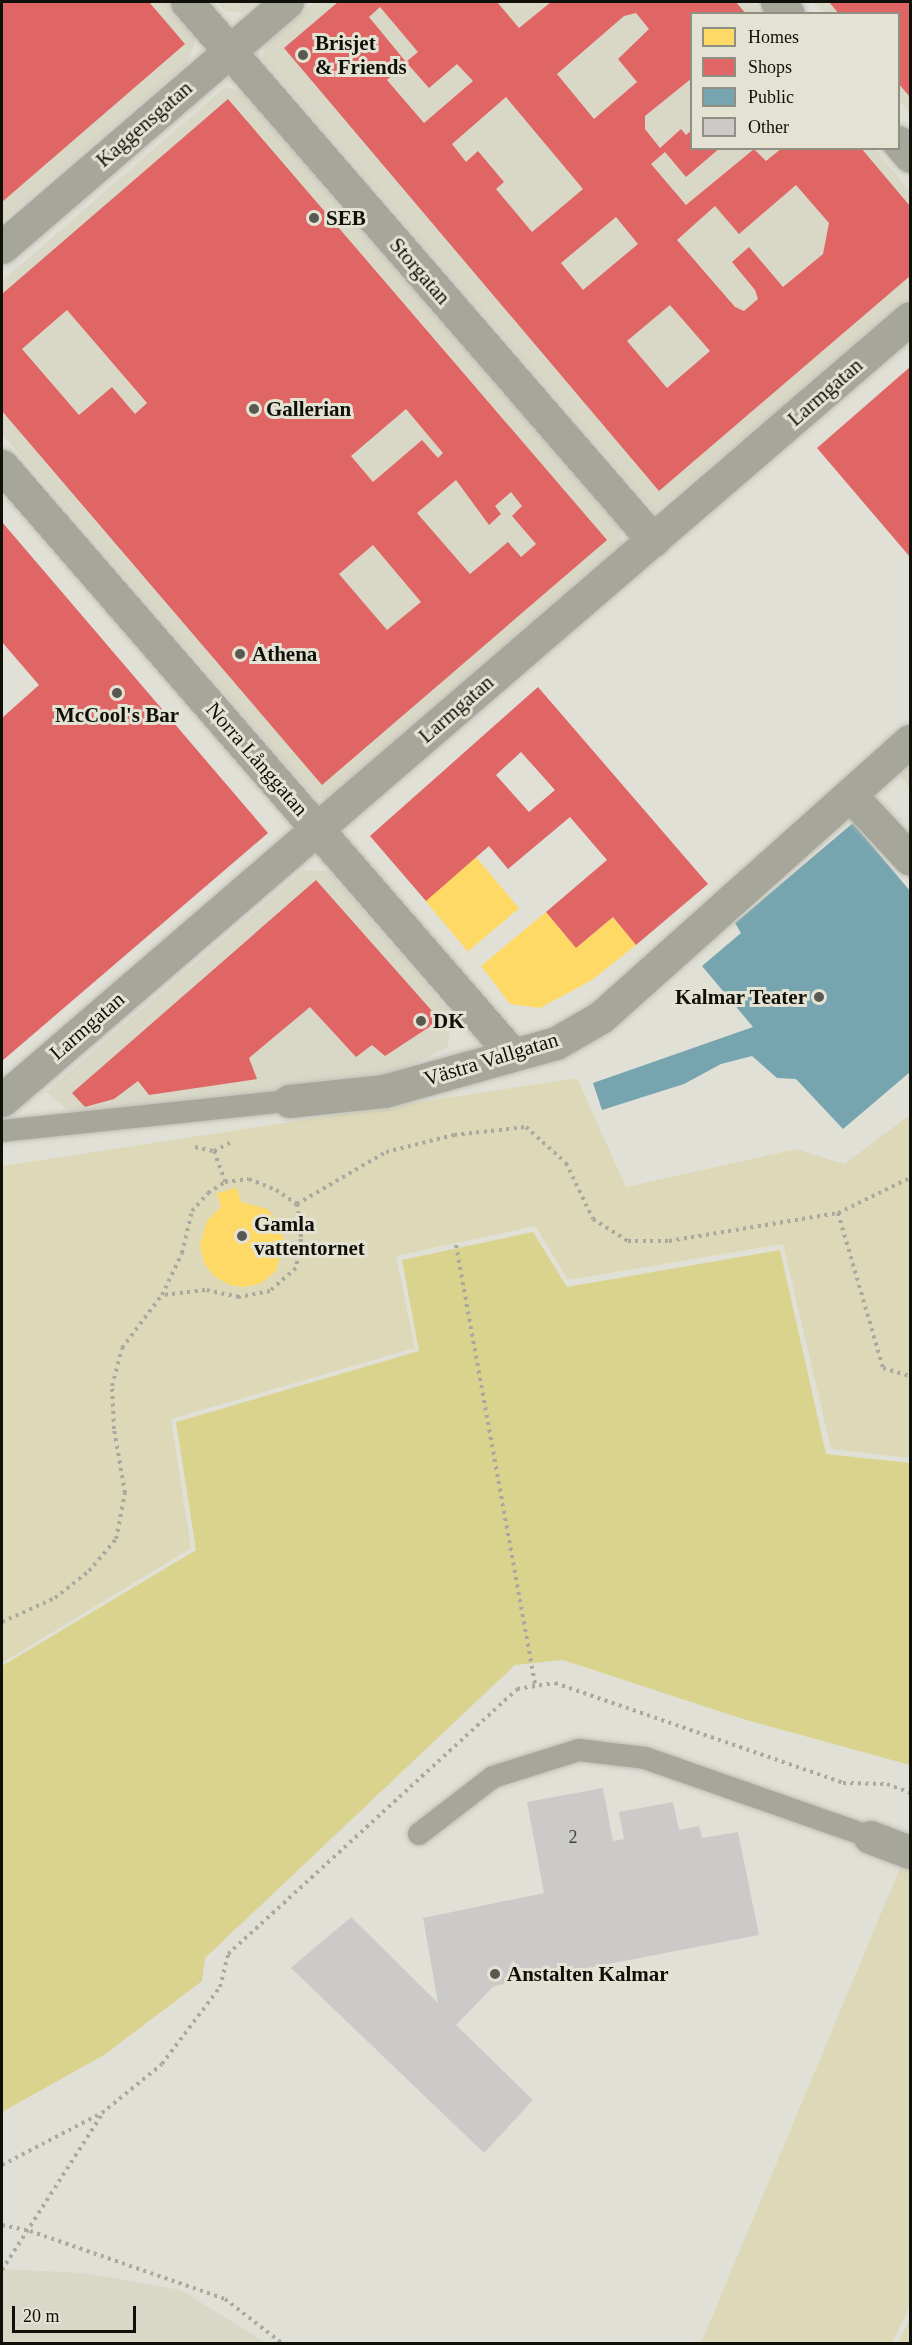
<!DOCTYPE html>
<html>
<head>
<meta charset="utf-8">
<style>
  body { margin:0 }
  #map { position:relative; width:912px; height:2345px; overflow:hidden; background:#e0e0d7; font-family:Georgia,serif }
  div>[style] { position:absolute }
  .built>* { inset:0; background:#d9d8c7 }
  .green>* { inset:0; background:#ddd9b8 }
  .water>* { inset:0; background:#dad38e }
  .homes>* { inset:0; background:#ffd966; transform-origin:0 0 }
  .shops>* { inset:0; background:#e06666 }
  .public>* { inset:0; background:#76a5af }
  .building>* { inset:0; background:#cbcac8 }
  .path>* { height:4px; margin-top:-2px; transform-origin:0; background:repeating-linear-gradient(90deg,#a9a99f 0 3px,transparent 0 7.5px) }
  .roads { filter:drop-shadow(0 0 2px #bebeb7) drop-shadow(0 0 2px #bebeb7) }
  .lane>* { height:22px; margin:-11px; padding:0 11px; transform-origin:11px; border-radius:11px; background:#a7a69a }
  .street>* { height:33px; margin:-16.5px; padding:0 16.5px; transform-origin:16.5px; border-radius:16.5px; background:#a7a69a }
  .dots>* { width:16px; height:16px; translate:-50% -50%; box-sizing:border-box; border:3px solid #e4e3d3; border-radius:50% }
  span { translate:-50% -50%; white-space:nowrap; text-align:center; line-height:1.15; -webkit-text-stroke:6px #e4e3d3; paint-order:stroke }
  .number-label { font-size:18px; color:#42423d }
  .number-label span { -webkit-text-stroke-width:0 }
  .poi-label { font-size:21px; color:#10100b; font-weight:700 }
  .left { translate:0 -50%; text-align:left }
  .right { translate:-100% -50%; text-align:right }
  .street-label { font-size:21px; color:#10100b }
  .frame { position:absolute; inset:0; border:3px solid #10100b; pointer-events:none }
  .legend { position:absolute; left:690px; top:12px; width:210px; height:138px; box-sizing:border-box; background:#e4e3d3; border:2px solid #8f8f83; margin:0; padding:8px 10px; list-style:none; font-size:18px; color:#10100b }
  .legend li { display:flex; align-items:center; gap:12px; height:30px }
  .legend b { width:30px; border:2px solid #8f8f83 }
  .scale { position:absolute; left:12px; top:2306px; width:124px; height:27px; box-sizing:border-box; border:3px solid #10100b; border-top:0; padding-left:8px; font-size:18px; line-height:21px; white-space:nowrap; color:#10100b; -webkit-text-stroke:4px #e4e3d3; paint-order:stroke }
</style>
</head>
<body>
<div id="map">
  <div class="built">
    <i style="clip-path:polygon(2px 2px,172px 2px,198px 31px,188px 63px,2px 221px)"></i>
    <i style="clip-path:polygon(217px 2px,257px 2px,243px 13px,225px 11px)"></i>
    <i style="clip-path:polygon(315px 2px,752px 2px,762px 13px,692px 14px,692px 148px,875px 149px,910px 191px,910px 301px,655px 512px,262px 58px,266px 43px)"></i>
    <i style="clip-path:polygon(813px 2px,910px 2px,910px 114px,899px 100px,898px 14px,823px 13px)"></i>
    <i style="clip-path:polygon(225px 87px,245px 93px,619px 513px,622px 546px,334px 799px,316px 799px,2px 434px,2px 281px)"></i>
    <i style="clip-path:polygon(910px 755px,910px 788px,894px 769px)"></i>
    <i style="clip-path:polygon(303px 870px,329px 871px,452px 1014px,448px 1047px,378px 1081px,76px 1117px,46px 1092px)"></i>
    <i style="clip-path:polygon(2px 2269px,85px 2273px,181px 2290px,266px 2343px,2px 2343px)"></i>
  </div>
  <div class="green">
    <i style="clip-path:polygon(577px 1078px,626px 1187px,796px 1149px,844px 1164px,910px 1115px,910px 1458px,831px 1449px,783px 1244px,568px 1280px,535px 1226px,396px 1256px,415px 1348px,171px 1419px,191px 1548px,2px 1663px,2px 1166px)"></i>
    <i style="clip-path:polygon(900px 1868px,910px 1872px,910px 2306px,892px 2343px,701px 2343px)"></i>
    <i style="clip-path:polygon(910px 2319px,910px 2343px,898px 2343px)"></i>
  </div>
  <div class="water">
    <i style="clip-path:polygon(533px 1232px,567px 1287px,780px 1250px,826px 1454px,910px 1463px,910px 1765px,743px 1719px,563px 1660px,515px 1665px,205px 1958px,202px 1981px,104px 2055px,2px 2112px,2px 1666px,196px 1550px,176px 1422px,419px 1351px,402px 1260px)"></i>
  </div>
  <div class="homes">
    <i style="left:476px;top:857px;width:67px;height:67px;rotate:50deg"></i>
    <i style="clip-path:polygon(546px 912px,576px 948px,613px 917px,636px 945px,592px 980px,540px 1008px,510px 1004px,481px 966px)"></i>
    <i style="clip-path:polygon(237px 1188px,241px 1202px,267px 1209px,280px 1225px,284px 1241px,276px 1271px,261px 1283px,244px 1287px,230px 1285px,214px 1276px,204px 1263px,200px 1245px,207px 1221px,221px 1207px,217px 1193px)"></i>
  </div>
  <div class="shops">
    <i style="clip-path:polygon(2px 2px,149px 2px,185px 44px,2px 202px)"></i>
    <i style="clip-path:polygon(evenodd,338px 2px,497px 2px,519px 28px,551px 2px,736px 2px,746px 14px,692px 14px,692px 78px,645px 116px,645px 129px,660px 148px,681px 129px,686px 135px,692px 130px,692px 148px,720px 148px,686px 177px,665px 152px,651px 164px,686px 205px,754px 149px,766px 161px,782px 148px,861px 148px,910px 206px,910px 276px,659px 491px,284px 48px,338px 2px,380px 7px,418px 52px,406px 62px,429px 88px,457px 64px,473px 81px,424px 123px,387px 80px,406px 62px,369px 17px,380px 7px,338px 2px,636px 13px,649px 29px,618px 59px,637px 82px,594px 119px,557px 74px,624px 16px,636px 13px,338px 2px,506px 97px,583px 189px,532px 232px,496px 189px,504px 182px,478px 151px,466px 162px,452px 144px,506px 97px,338px 2px,796px 185px,829px 223px,823px 254px,783px 287px,749px 247px,732px 262px,755px 290px,758px 299px,744px 311px,735px 307px,677px 240px,715px 206px,739px 234px,796px 185px,338px 2px,616px 217px,638px 244px,583px 290px,561px 263px,616px 217px,338px 2px,670px 305px,710px 351px,667px 388px,627px 341px,670px 305px)"></i>
    <i style="clip-path:polygon(829px 2px,910px 2px,910px 97px,898px 83px,898px 14px,839px 14px)"></i>
    <i style="clip-path:polygon(evenodd,228px 99px,607px 540px,322px 785px,2px 411px,2px 294px,228px 99px,67px 310px,147px 403px,135px 414px,112px 387px,79px 415px,22px 349px,67px 310px,228px 99px,406px 409px,443px 453px,438px 458px,422px 440px,373px 482px,351px 456px,406px 409px,228px 99px,456px 480px,489px 525px,501px 514px,495px 506px,511px 492px,522px 506px,512px 516px,536px 544px,521px 557px,508px 542px,470px 574px,417px 513px,456px 480px,228px 99px,373px 545px,421px 602px,387px 630px,339px 574px,373px 545px)"></i>
    <i style="clip-path:polygon(910px 367px,910px 557px,817px 448px)"></i>
    <i style="clip-path:polygon(2px 522px,268px 833px,2px 1061px,2px 718px,39px 685px,2px 642px)"></i>
    <i style="clip-path:polygon(evenodd,538px 687px,708px 884px,636px 945px,613px 917px,576px 948px,546px 912px,607px 860px,570px 817px,508px 869px,489px 846px,426px 901px,370px 836px,538px 687px,521px 752px,555px 790px,529px 812px,496px 775px,521px 752px)"></i>
    <i style="clip-path:polygon(316px 880px,440px 1020px,385px 1056px,372px 1045px,356px 1057px,310px 1007px,249px 1058px,257px 1079px,149px 1095px,138px 1081px,114px 1099px,85px 1107px,72px 1093px)"></i>
  </div>
  <div class="public">
    <i style="clip-path:polygon(853px 823px,910px 891px,910px 1072px,843px 1129px,796px 1079px,777px 1078px,752px 1056px,721px 1064px,684px 1084px,602px 1110px,593px 1083px,753px 1027px,702px 966px,741px 933px,735px 923px)"></i>
  </div>
  <div class="building">
    <i style="clip-path:polygon(603px 1788px,613px 1841px,624px 1839px,619px 1812px,673px 1802px,679px 1830px,699px 1826px,702px 1838px,738px 1832px,759px 1935px,494px 1986px,456px 2025px,533px 2100px,484px 2153px,291px 1968px,351px 1917px,438px 2003px,423px 1918px,544px 1893px,527px 1802px)"></i>
  </div>
  <div class="path">
    <i style="left:195px;top:1147px;width:19px;rotate:12deg"></i>
    <i style="left:214px;top:1151px;width:18px;rotate:-27deg"></i>
    <i style="left:214px;top:1151px;width:33px;rotate:70deg"></i>
    <i style="left:297px;top:1204px;width:103px;rotate:-30.3deg"></i>
    <i style="left:386px;top:1152px;width:70px;rotate:-14deg"></i>
    <i style="left:454px;top:1135px;width:72px;rotate:-6.3deg"></i>
    <i style="left:526px;top:1127px;width:54px;rotate:42deg"></i>
    <i style="left:566px;top:1163px;width:62px;rotate:64.3deg"></i>
    <i style="left:593px;top:1219px;width:41px;rotate:32.2deg"></i>
    <i style="left:628px;top:1241px;width:41px"></i>
    <i style="left:669px;top:1241px;width:171px;rotate:-9.4deg"></i>
    <i style="left:838px;top:1213px;width:161px;rotate:73.8deg"></i>
    <i style="left:883px;top:1368px;width:28px;rotate:17deg"></i>
    <i style="left:838px;top:1213px;width:80px;rotate:-25.9deg"></i>
    <i style="left:456px;top:1245px;width:446px;rotate:79.8deg"></i>
    <i style="left:2px;top:1622px;width:58px;rotate:-24.4deg"></i>
    <i style="left:55px;top:1598px;width:43px;rotate:-38.5deg"></i>
    <i style="left:89px;top:1571px;width:42px;rotate:-49.8deg"></i>
    <i style="left:116px;top:1539px;width:47px;rotate:-78.9deg"></i>
    <i style="left:125px;top:1493px;width:65px;rotate:-99.8deg"></i>
    <i style="left:114px;top:1429px;width:43px;rotate:-92.7deg"></i>
    <i style="left:112px;top:1386px;width:39px;rotate:-75deg"></i>
    <i style="left:122px;top:1348px;width:66px;rotate:-53deg"></i>
    <i style="left:162px;top:1295px;width:47px;rotate:-64.5deg"></i>
    <i style="left:182px;top:1253px;width:43px;rotate:-76.6deg"></i>
    <i style="left:192px;top:1211px;width:24px;rotate:-48deg"></i>
    <i style="left:208px;top:1193px;width:20px;rotate:-33deg"></i>
    <i style="left:225px;top:1182px;width:24px;rotate:-7deg"></i>
    <i style="left:249px;top:1179px;width:29px;rotate:22deg"></i>
    <i style="left:276px;top:1190px;width:25px;rotate:34deg"></i>
    <i style="left:297px;top:1204px;width:35px;rotate:83deg"></i>
    <i style="left:301px;top:1239px;width:29px;rotate:100deg"></i>
    <i style="left:296px;top:1268px;width:35px;rotate:139deg"></i>
    <i style="left:270px;top:1291px;width:32px;rotate:169deg"></i>
    <i style="left:239px;top:1297px;width:35px;rotate:-168deg"></i>
    <i style="left:205px;top:1290px;width:43px;rotate:173.4deg"></i>
    <i style="left:2px;top:2165px;width:113px;rotate:-27.5deg"></i>
    <i style="left:102px;top:2113px;width:77px;rotate:-39.2deg"></i>
    <i style="left:162px;top:2064px;width:96px;rotate:-53deg"></i>
    <i style="left:220px;top:1987px;width:34px;rotate:-76deg"></i>
    <i style="left:228px;top:1954px;width:392px;rotate:-42.5deg"></i>
    <i style="left:517px;top:1689px;width:38px;rotate:-9deg"></i>
    <i style="left:555px;top:1683px;width:305px;rotate:19.1deg"></i>
    <i style="left:843px;top:1783px;width:44px;rotate:1.3deg"></i>
    <i style="left:887px;top:1784px;width:25px;rotate:21deg"></i>
    <i style="left:2px;top:2225px;width:29px;rotate:12deg"></i>
    <i style="left:30px;top:2231px;width:207px;rotate:19.2deg"></i>
    <i style="left:225px;top:2299px;width:73px;rotate:37.8deg"></i>
    <i style="left:2px;top:2270px;width:185px;rotate:-57.3deg"></i>
  </div>
  <div class="roads">
    <div class="lane">
      <i style="left:2px;top:1131px;width:289px;rotate:-6deg"></i>
      <i style="left:419px;top:1834px;width:93px;rotate:-37.6deg"></i>
      <i style="left:493px;top:1777px;width:90px;rotate:-17.4deg"></i>
      <i style="left:579px;top:1750px;width:66px;rotate:6.9deg"></i>
      <i style="left:645px;top:1758px;width:238px;rotate:19.3deg"></i>
    </div>
    <div class="street">
      <i style="left:187px;top:2px;width:712px;rotate:49.1deg"></i>
      <i style="left:777px;top:2px;width:16px;rotate:47deg"></i>
      <i style="left:898px;top:142px;width:18px;rotate:49deg"></i>
      <i style="left:2px;top:247px;width:376px;rotate:-40.7deg"></i>
      <i style="left:2px;top:466px;width:778px;rotate:49.06deg"></i>
      <i style="left:851px;top:796px;width:86px;rotate:46.9deg"></i>
      <i style="left:2px;top:1100px;width:1198px;rotate:-40.74deg"></i>
      <i style="left:289px;top:1101px;width:96px;rotate:-6deg"></i>
      <i style="left:384px;top:1091px;width:179px;rotate:-15.6deg"></i>
      <i style="left:556px;top:1043px;width:52px;rotate:-30deg"></i>
      <i style="left:601px;top:1017px;width:414px;rotate:-41.8deg"></i>
      <i style="left:870px;top:1837px;width:43px;rotate:20.6deg"></i>
    </div>
  </div>
  <div class="dots">
    <i style="left:303px;top:55px;background:#595952"></i>
    <i style="left:314px;top:218px;background:#595952"></i>
    <i style="left:254px;top:409px;background:#595952"></i>
    <i style="left:240px;top:654px;background:#595952"></i>
    <i style="left:117px;top:693px;background:#595952"></i>
    <i style="left:819px;top:997px;background:#595952"></i>
    <i style="left:421px;top:1021px;background:#595952"></i>
    <i style="left:242px;top:1236px;background:#595952"></i>
    <i style="left:495px;top:1974px;background:#595952"></i>
  </div>
  <div class="number-label">
    <span style="left:573px;top:1837px">2</span>
  </div>
  <div class="poi-label">
    <span class="left" style="left:315px;top:55px">Brisjet<br>&amp; Friends</span>
    <span class="left" style="left:326px;top:218px">SEB</span>
    <span class="left" style="left:266px;top:409px">Gallerian</span>
    <span class="left" style="left:252px;top:654px">Athena</span>
    <span style="left:117px;top:715px">McCool's Bar</span>
    <span class="right" style="left:807px;top:997px">Kalmar Teater</span>
    <span class="left" style="left:433px;top:1021px">DK</span>
    <span class="left" style="left:254px;top:1236px">Gamla<br>vattentornet</span>
    <span class="left" style="left:507px;top:1974px">Anstalten Kalmar</span>
  </div>
  <div class="street-label">
    <span style="left:144px;top:124px;rotate:-41deg">Kaggensgatan</span>
    <span style="left:420px;top:271px;rotate:49deg">Storgatan</span>
    <span style="left:825px;top:392px;rotate:-41deg">Larmgatan</span>
    <span style="left:456px;top:709px;rotate:-41deg">Larmgatan</span>
    <span style="left:257px;top:759px;rotate:49deg">Norra Långgatan</span>
    <span style="left:87px;top:1026px;rotate:-41deg">Larmgatan</span>
    <span style="left:491px;top:1059px;rotate:-17deg">Västra Vallgatan</span>
  </div>
  <div class="frame"></div>
  <ul class="legend">
  <li><b style="height:16px;background:#ffd966"></b>Homes</li>
  <li><b style="height:16px;background:#e06666"></b>Shops</li>
  <li><b style="height:16px;background:#76a5af"></b>Public</li>
  <li><b style="height:16px;background:#cbcac8"></b>Other</li>
  </ul>
  <div class="scale">20 m</div>
</div>
</body>
</html>
